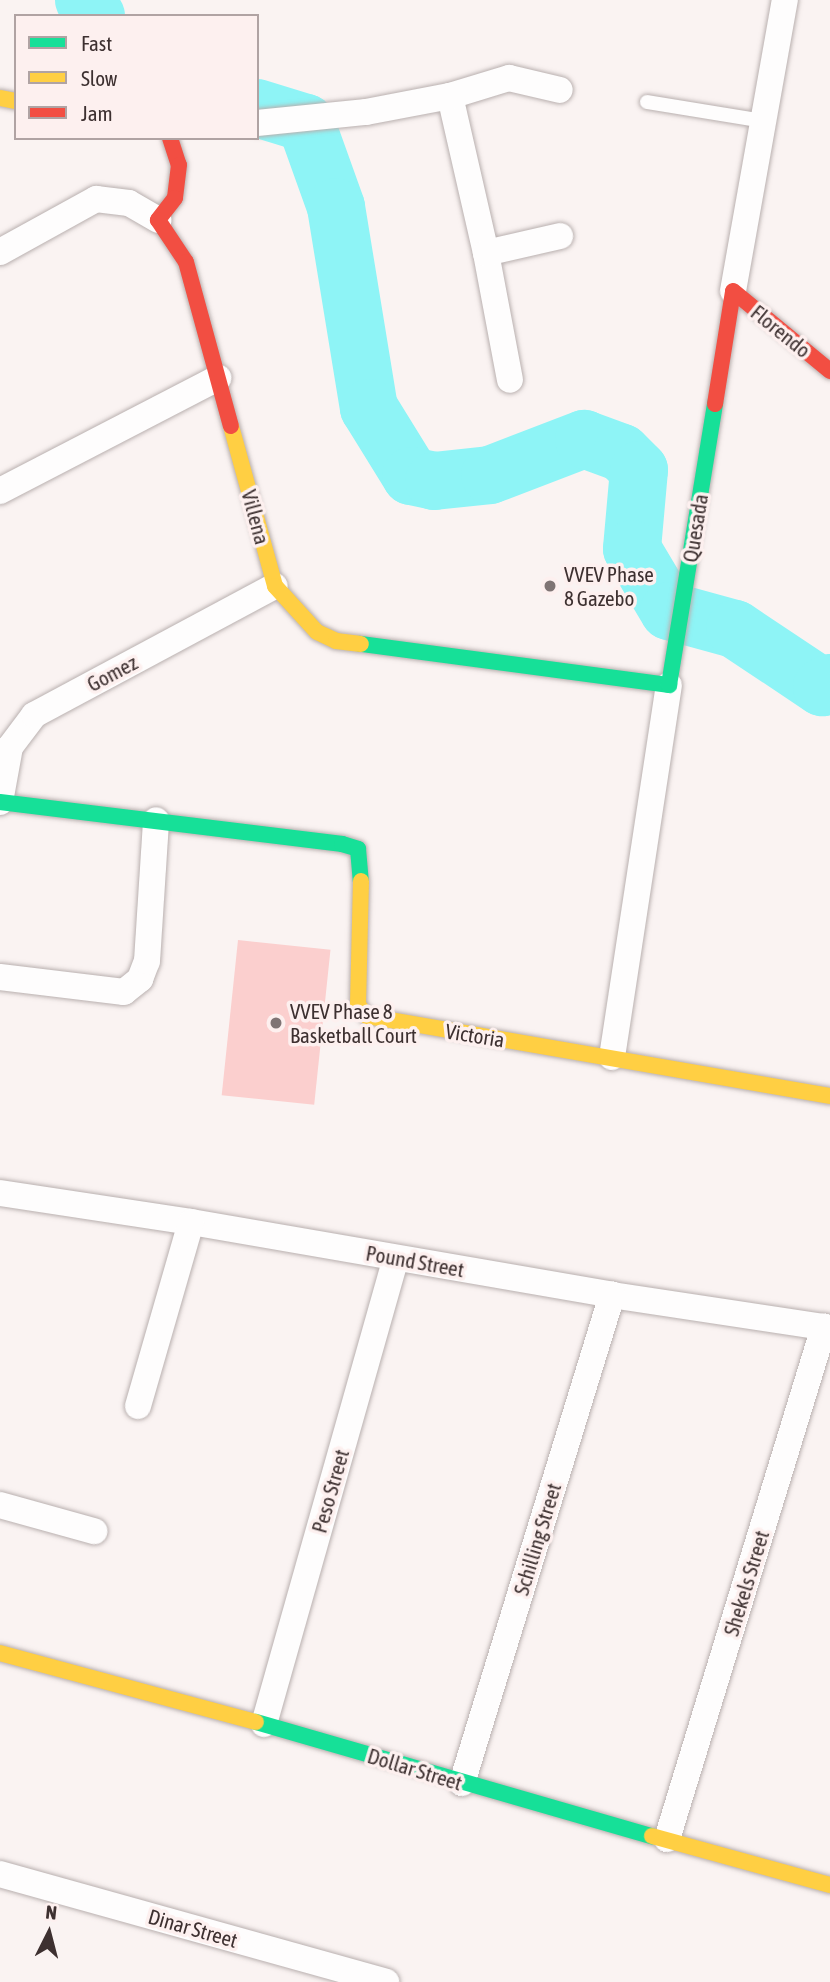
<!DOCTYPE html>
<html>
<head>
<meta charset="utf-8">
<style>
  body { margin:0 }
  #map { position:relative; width:830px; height:1982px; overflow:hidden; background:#faf3f2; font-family:"Asap Condensed",sans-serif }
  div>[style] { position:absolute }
  .green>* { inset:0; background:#fbcfce; transform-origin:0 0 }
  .river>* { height:58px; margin:-29px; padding:0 29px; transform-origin:29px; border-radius:29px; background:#8ef4f6 }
  .roads { filter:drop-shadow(0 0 2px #b9b0af) drop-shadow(0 0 2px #b9b0af) }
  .lane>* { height:14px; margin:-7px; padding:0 7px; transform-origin:7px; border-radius:7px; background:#fefdfd }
  .street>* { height:26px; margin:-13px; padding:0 13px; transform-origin:13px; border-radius:13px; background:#fefdfd }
  .fast>* { height:16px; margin:-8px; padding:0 8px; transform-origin:8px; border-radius:8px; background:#16e098 }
  .slow>* { height:16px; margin:-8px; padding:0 8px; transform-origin:8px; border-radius:8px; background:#ffcf43 }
  .jam>* { height:16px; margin:-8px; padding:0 8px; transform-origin:8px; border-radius:8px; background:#f24e42 }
  .dots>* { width:19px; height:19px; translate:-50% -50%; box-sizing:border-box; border:4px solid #fdf0ef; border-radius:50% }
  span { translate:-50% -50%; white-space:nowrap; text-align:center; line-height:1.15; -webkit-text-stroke:7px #fdf0ef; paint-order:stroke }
  .street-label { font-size:21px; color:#3d3030 }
  .poi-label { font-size:21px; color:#3d3030 }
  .left { translate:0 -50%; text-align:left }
  .legend { position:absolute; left:14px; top:14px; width:245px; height:126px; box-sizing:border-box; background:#fdf0ef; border:2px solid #b0a3a3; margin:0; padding:9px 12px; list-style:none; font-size:21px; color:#3d3030 }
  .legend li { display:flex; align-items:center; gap:14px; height:35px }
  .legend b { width:35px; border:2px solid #b0a3a3 }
  .north { position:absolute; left:14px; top:1898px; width:70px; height:70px; -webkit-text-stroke:5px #fdf0ef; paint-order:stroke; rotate:6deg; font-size:19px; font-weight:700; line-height:28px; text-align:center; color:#3d3030 }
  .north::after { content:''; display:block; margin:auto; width:24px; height:32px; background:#3d3030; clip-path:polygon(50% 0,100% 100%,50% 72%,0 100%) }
</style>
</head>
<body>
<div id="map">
  <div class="green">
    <i style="left:238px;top:940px;width:93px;height:156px;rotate:6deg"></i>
  </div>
  <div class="river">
    <i style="left:84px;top:0;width:20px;rotate:53deg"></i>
    <i style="left:257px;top:108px;width:51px;rotate:17deg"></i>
    <i style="left:306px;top:123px;width:89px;rotate:70.3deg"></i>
    <i style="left:336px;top:207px;width:204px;rotate:80.7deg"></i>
    <i style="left:369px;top:408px;width:80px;rotate:58.3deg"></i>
    <i style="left:411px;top:476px;width:24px;rotate:12deg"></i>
    <i style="left:434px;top:481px;width:56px;rotate:-6.1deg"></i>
    <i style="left:490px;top:475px;width:101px;rotate:-21deg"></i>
    <i style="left:584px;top:439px;width:40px;rotate:20.2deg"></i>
    <i style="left:622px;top:453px;width:24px;rotate:45deg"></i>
    <i style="left:639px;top:470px;width:79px;rotate:95.1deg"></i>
    <i style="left:632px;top:549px;width:72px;rotate:59.2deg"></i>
    <i style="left:669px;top:611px;width:68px;rotate:15.3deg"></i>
    <i style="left:735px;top:629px;width:105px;rotate:33.7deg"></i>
    <i style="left:822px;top:687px;width:9px;rotate:-27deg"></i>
  </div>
  <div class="roads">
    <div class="lane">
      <i style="left:647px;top:102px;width:118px;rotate:9.3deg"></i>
    </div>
    <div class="street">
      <i style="left:450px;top:96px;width:161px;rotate:77.1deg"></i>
      <i style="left:486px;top:253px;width:129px;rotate:79.3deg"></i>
      <i style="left:257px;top:123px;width:110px;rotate:-5.8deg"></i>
      <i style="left:366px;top:112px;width:86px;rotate:-10.8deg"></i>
      <i style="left:450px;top:96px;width:62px;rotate:-17deg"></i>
      <i style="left:509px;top:78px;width:52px;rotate:13.2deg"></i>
      <i style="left:0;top:252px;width:110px;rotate:-28.9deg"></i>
      <i style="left:96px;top:199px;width:33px;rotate:7deg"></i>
      <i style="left:129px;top:203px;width:34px;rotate:30deg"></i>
      <i style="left:486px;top:253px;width:76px;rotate:-12.9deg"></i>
      <i style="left:733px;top:291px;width:296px;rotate:-79.9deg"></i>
      <i style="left:0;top:491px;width:246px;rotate:-27.4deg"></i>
      <i style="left:0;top:802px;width:56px;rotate:-79.7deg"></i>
      <i style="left:10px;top:747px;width:40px;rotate:-53deg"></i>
      <i style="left:34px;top:715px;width:273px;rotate:-28.2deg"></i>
      <i style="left:0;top:977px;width:125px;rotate:6.9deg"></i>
      <i style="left:124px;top:992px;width:21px;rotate:-39deg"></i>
      <i style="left:140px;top:979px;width:19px;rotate:-69deg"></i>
      <i style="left:147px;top:961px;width:141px;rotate:-86.3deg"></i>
      <i style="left:612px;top:1057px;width:376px;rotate:-81.3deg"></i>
      <i style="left:0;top:1193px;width:193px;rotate:8.6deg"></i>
      <i style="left:191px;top:1222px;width:427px;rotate:9.8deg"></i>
      <i style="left:612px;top:1295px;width:220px;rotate:8.6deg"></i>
      <i style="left:138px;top:1406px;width:191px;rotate:-73.9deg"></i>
      <i style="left:0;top:1505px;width:98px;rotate:15.5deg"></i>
      <i style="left:264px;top:1724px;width:484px;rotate:-74.2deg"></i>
      <i style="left:462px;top:1783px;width:511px;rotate:-72.91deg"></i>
      <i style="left:667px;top:1839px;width:536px;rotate:-72.95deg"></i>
      <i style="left:0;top:1874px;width:401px;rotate:15.6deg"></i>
    </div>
    <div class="fast">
      <i style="left:361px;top:644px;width:311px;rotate:7.6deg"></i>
      <i style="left:669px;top:685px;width:285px;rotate:-80.7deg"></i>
      <i style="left:0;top:802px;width:345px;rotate:7deg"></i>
      <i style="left:342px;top:844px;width:17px;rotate:17deg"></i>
      <i style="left:358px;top:849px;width:32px;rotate:85deg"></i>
      <i style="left:256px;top:1722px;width:412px;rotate:16.1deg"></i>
    </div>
    <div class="slow">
      <i style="left:0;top:98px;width:16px;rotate:11deg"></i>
      <i style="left:231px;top:426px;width:166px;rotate:74.6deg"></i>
      <i style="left:275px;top:586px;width:62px;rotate:47.6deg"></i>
      <i style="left:317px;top:632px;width:21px;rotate:25deg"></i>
      <i style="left:336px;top:641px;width:25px;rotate:7deg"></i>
      <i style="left:361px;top:881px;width:124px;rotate:91.4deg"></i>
      <i style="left:358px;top:1005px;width:14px;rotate:51deg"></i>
      <i style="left:367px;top:1016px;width:470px;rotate:9.8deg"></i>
      <i style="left:0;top:1653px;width:265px;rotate:15.1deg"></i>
      <i style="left:652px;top:1836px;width:185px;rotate:15.4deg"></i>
    </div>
    <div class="jam">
      <i style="left:170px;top:138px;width:28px;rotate:72deg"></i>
      <i style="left:179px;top:165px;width:33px;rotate:97deg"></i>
      <i style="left:175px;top:198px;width:28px;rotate:128deg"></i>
      <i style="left:158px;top:220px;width:50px;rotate:56.3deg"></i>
      <i style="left:186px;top:262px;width:170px;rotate:74.7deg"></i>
      <i style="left:733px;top:291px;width:126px;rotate:39.5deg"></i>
      <i style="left:715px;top:404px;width:114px;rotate:-80.9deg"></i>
    </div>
  </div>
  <div class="dots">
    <i style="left:550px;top:586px;background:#7f7474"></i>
    <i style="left:276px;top:1023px;background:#7f7474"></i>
  </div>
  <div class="street-label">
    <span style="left:781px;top:331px;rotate:39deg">Florendo</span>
    <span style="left:256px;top:517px;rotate:75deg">Villena</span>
    <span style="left:695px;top:528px;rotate:-81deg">Quesada</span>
    <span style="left:112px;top:673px;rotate:-28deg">Gomez</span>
    <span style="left:475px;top:1035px;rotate:9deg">Victoria</span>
    <span style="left:415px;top:1261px;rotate:10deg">Pound Street</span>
    <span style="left:330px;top:1491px;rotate:-74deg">Peso Street</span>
    <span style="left:537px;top:1539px;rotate:-73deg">Schilling Street</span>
    <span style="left:746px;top:1583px;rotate:-73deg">Shekels Street</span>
    <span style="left:415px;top:1769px;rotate:17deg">Dollar Street</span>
    <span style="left:193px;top:1928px;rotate:16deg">Dinar Street</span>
  </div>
  <div class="poi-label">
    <span class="left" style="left:564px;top:586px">VVEV Phase<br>8 Gazebo</span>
    <span class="left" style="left:290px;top:1023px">VVEV Phase 8<br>Basketball Court</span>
  </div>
  <ul class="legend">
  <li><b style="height:9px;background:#16e098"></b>Fast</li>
  <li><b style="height:9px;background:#ffcf43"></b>Slow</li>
  <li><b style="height:9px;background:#f24e42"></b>Jam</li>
  </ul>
  <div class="north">N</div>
</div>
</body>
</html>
